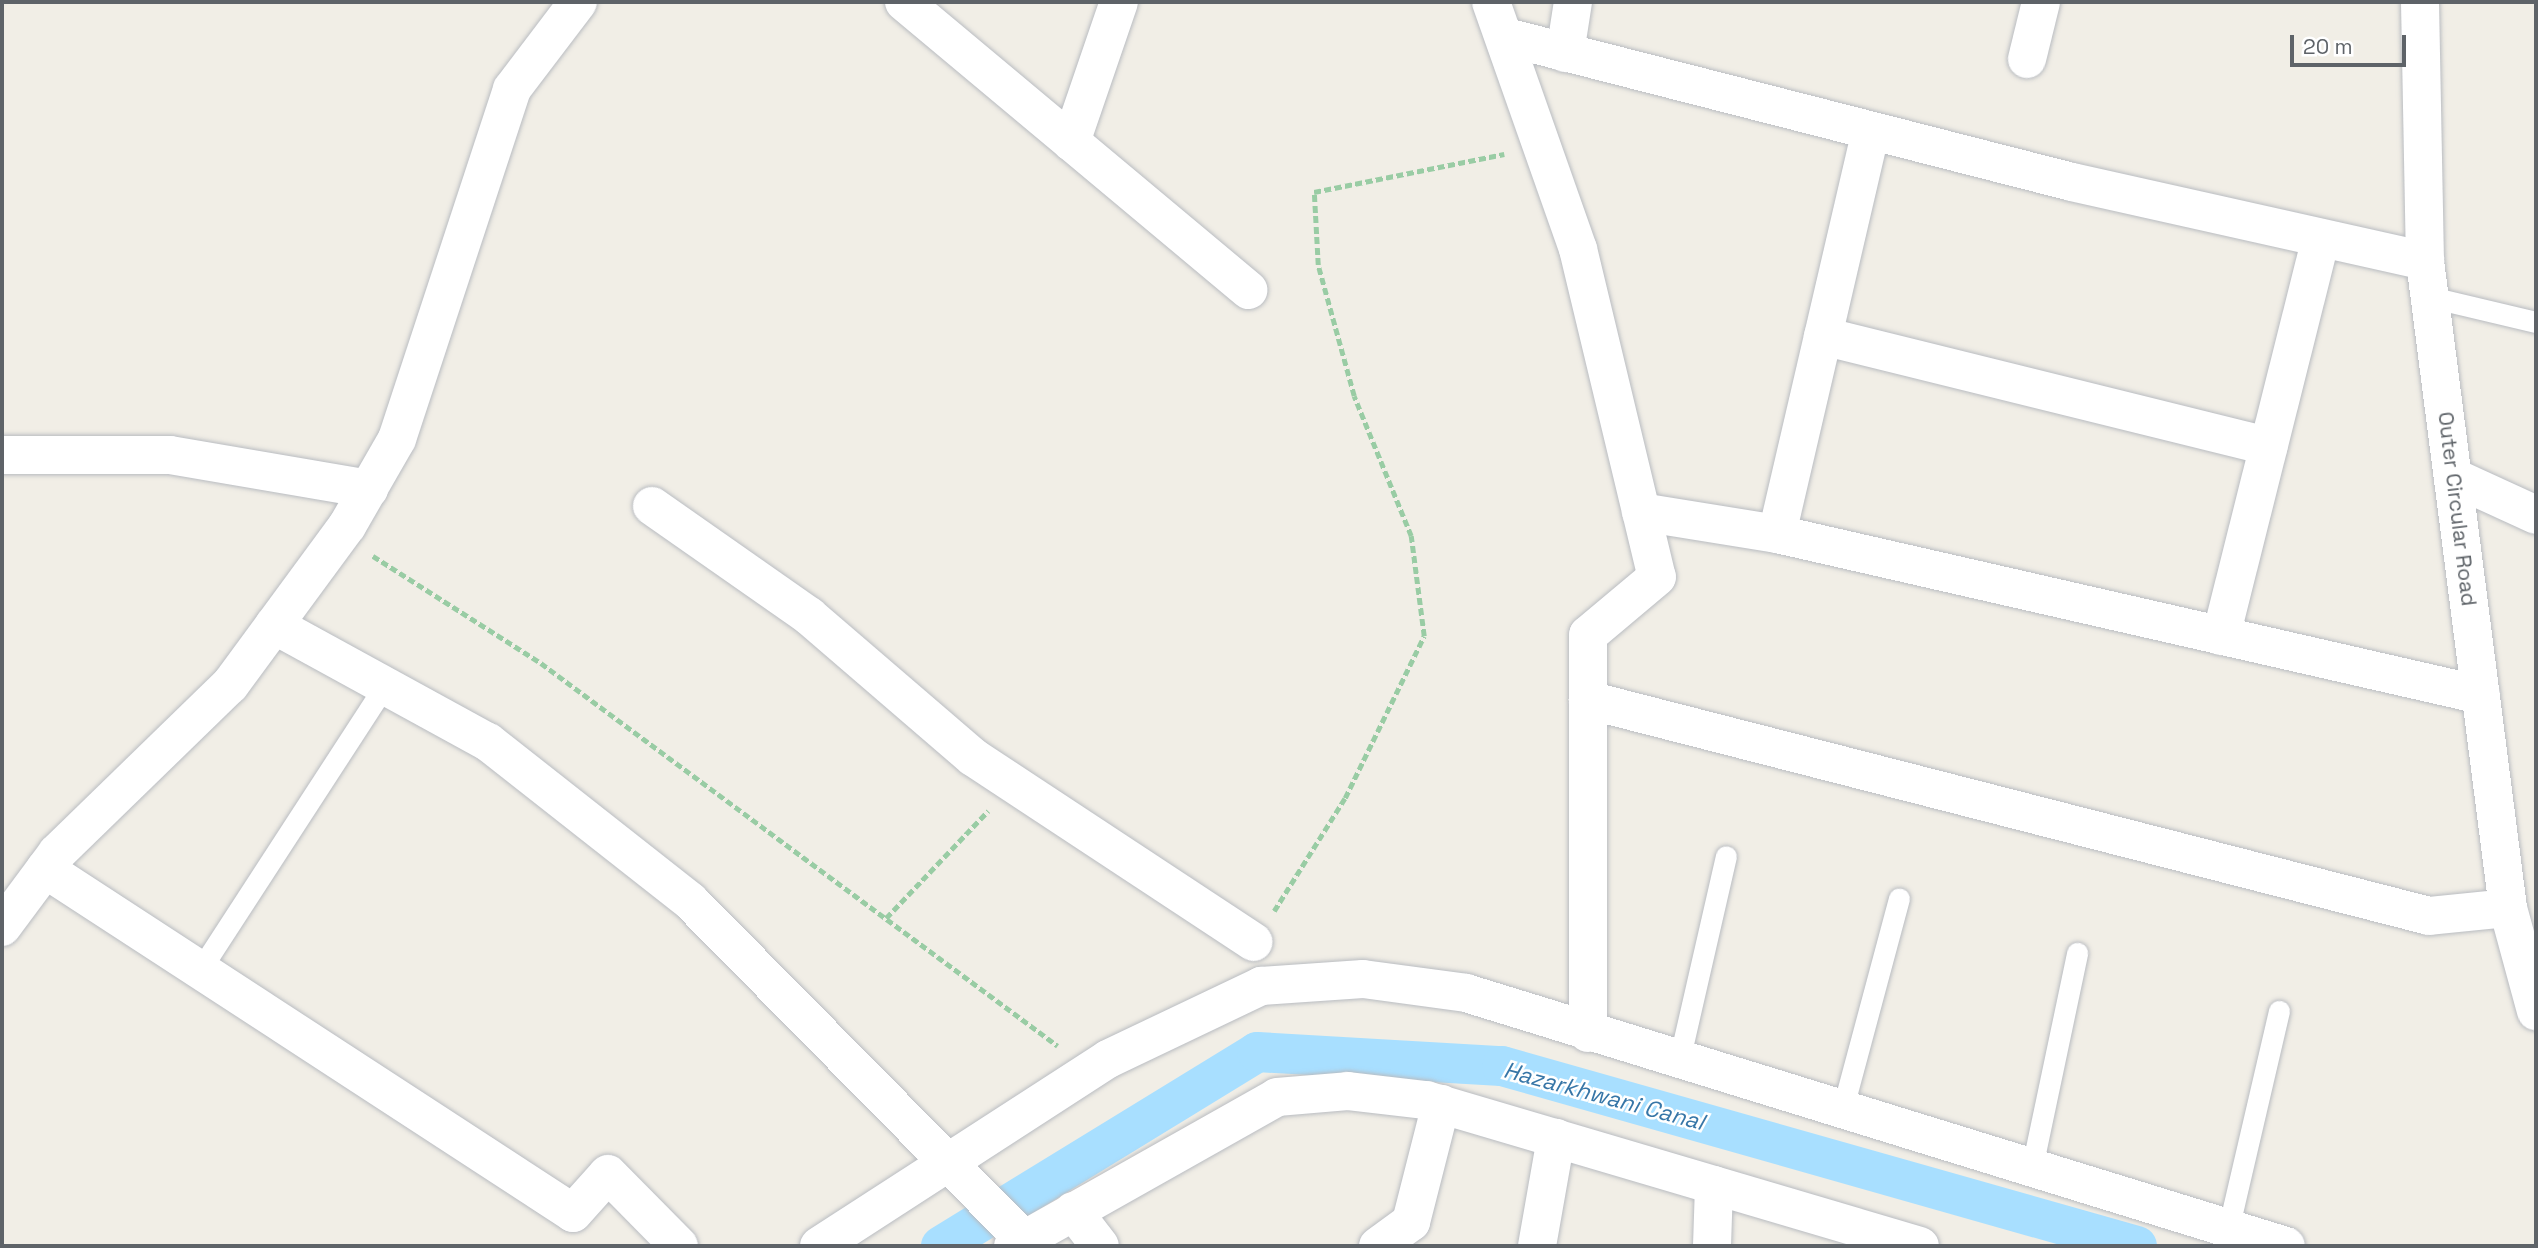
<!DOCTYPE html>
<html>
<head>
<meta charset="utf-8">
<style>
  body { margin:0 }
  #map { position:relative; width:2538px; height:1248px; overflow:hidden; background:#f1eee6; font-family:"Space Grotesk",sans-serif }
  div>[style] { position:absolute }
  .canal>* { height:40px; margin:-20px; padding:0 20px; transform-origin:20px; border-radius:20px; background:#a8dfff }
  .path>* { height:4.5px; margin-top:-2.25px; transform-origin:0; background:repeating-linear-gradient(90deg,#99cca4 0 7px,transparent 0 10.5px) }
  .roads { filter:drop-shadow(0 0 2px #b9bcc1) drop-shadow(0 0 2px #b9bcc1) }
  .lane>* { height:21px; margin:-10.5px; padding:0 10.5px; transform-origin:10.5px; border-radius:10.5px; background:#fff }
  .street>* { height:38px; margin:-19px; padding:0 19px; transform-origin:19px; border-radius:19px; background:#fff }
  .secondary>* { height:38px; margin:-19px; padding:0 19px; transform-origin:19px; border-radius:19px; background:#fff }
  span { translate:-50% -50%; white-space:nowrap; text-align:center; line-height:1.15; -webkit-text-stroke:5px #fff; paint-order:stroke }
  .street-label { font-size:21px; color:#5e6368 }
  .water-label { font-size:23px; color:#3776a7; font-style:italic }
  .frame { position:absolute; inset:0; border:4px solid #5e6368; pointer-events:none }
  .scale { position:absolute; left:2290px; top:35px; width:116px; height:32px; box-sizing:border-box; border:4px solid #5e6368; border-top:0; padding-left:9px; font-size:21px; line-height:24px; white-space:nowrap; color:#5e6368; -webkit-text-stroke:5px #fff; paint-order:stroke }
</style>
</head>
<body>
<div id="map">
  <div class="canal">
    <i style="left:941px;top:1246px;width:371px;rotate:-31.5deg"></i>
    <i style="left:1257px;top:1052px;width:245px;rotate:3.3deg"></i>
    <i style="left:1502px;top:1066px;width:660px;rotate:15.83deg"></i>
  </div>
  <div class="path">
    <i style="left:373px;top:556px;width:199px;rotate:32.5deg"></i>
    <i style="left:541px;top:663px;width:643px;rotate:36.53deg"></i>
    <i style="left:1274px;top:911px;width:133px;rotate:-57.9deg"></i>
    <i style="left:1345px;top:798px;width:180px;rotate:-64deg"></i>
    <i style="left:1424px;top:636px;width:101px;rotate:-97.4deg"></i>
    <i style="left:1411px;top:536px;width:151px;rotate:-112.2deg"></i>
    <i style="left:1354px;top:396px;width:136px;rotate:-105.4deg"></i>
    <i style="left:1318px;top:265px;width:73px;rotate:-93.1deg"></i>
    <i style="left:1314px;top:192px;width:194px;rotate:-11.3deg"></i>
    <i style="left:886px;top:918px;width:148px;rotate:-46.4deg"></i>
  </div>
  <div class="roads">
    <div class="lane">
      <i style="left:2430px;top:297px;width:109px;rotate:13.3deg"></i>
      <i style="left:200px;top:970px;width:343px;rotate:-57deg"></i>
      <i style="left:1679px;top:1061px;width:210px;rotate:-77.1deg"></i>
      <i style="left:1842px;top:1111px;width:220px;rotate:-75deg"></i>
      <i style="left:2031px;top:1172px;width:224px;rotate:-78.1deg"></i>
      <i style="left:2228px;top:1230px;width:225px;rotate:-76.9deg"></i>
    </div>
    <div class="street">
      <i style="left:904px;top:2px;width:449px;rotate:39.9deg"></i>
      <i style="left:1491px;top:2px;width:262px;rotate:70.6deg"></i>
      <i style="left:1578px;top:249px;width:337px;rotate:76.5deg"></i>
      <i style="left:1657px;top:577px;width:90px;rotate:140deg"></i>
      <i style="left:1588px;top:635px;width:398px;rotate:90deg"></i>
      <i style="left:1506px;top:37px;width:584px;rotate:14.37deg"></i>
      <i style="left:2072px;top:182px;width:362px;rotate:12.6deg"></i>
      <i style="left:1565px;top:53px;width:52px;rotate:-81.1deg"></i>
      <i style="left:2027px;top:59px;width:59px;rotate:-76.2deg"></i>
      <i style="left:1071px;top:142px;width:148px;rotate:-71.1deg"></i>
      <i style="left:1823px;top:336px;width:459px;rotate:13.9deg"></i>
      <i style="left:2px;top:455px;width:168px"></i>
      <i style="left:170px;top:455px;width:202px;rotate:9.7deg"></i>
      <i style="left:2453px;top:477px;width:91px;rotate:24.6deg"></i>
      <i style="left:652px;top:506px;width:192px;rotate:35deg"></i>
      <i style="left:809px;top:616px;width:216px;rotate:40.7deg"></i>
      <i style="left:973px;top:757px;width:336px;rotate:33.4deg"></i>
      <i style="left:1641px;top:512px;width:138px;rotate:9.2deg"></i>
      <i style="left:1777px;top:534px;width:722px;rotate:12.88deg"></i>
      <i style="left:1777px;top:534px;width:412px;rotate:-76.9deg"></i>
      <i style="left:274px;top:625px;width:244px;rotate:28.7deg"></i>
      <i style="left:488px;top:742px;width:257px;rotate:38.2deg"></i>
      <i style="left:690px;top:901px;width:476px;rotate:45.4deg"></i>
      <i style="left:2221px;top:636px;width:410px;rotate:-75.9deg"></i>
      <i style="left:1588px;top:700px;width:868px;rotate:14.4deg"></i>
      <i style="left:2429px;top:916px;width:79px;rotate:-5.8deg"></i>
      <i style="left:45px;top:869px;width:630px;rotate:33.08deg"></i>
      <i style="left:573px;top:1213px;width:52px;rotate:-48.1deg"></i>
      <i style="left:608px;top:1174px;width:101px;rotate:45.4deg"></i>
      <i style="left:2px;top:927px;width:92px;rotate:-53.4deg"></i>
      <i style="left:57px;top:853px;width:241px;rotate:-44.2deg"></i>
      <i style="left:230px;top:685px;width:197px;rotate:-53.7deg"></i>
      <i style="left:347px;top:526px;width:100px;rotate:-60.1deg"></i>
      <i style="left:397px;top:439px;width:368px;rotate:-71.8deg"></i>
      <i style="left:512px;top:89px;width:109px;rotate:-52.8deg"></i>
      <i style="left:1073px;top:1211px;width:44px;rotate:52.4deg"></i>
      <i style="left:819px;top:1246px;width:344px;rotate:-32.9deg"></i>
      <i style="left:1108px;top:1059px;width:170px;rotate:-25.5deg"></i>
      <i style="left:1261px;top:986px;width:102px;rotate:-3.9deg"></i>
      <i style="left:1363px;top:979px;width:104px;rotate:7.7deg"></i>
      <i style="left:1466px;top:993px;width:858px;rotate:17.15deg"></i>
      <i style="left:1013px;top:1246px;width:303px;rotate:-29.4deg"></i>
      <i style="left:1277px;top:1097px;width:71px;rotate:-4.8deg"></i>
      <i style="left:1348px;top:1091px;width:79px;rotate:6.6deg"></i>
      <i style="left:1426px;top:1100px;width:515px;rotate:16.46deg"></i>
      <i style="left:1378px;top:1246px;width:41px;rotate:-36deg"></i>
      <i style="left:1411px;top:1222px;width:122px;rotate:-75.7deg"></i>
      <i style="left:1537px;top:1246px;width:110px;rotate:-80deg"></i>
      <i style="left:1712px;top:1246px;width:61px;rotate:-88.1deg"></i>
    </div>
    <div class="secondary">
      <i style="left:2420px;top:2px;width:259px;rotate:88.9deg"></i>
      <i style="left:2425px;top:261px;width:652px;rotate:82.69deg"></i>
      <i style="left:2508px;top:908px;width:107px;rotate:74.8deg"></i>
    </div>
  </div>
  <div class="street-label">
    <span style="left:2457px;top:509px;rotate:83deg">Outer Circular Road</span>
  </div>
  <div class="water-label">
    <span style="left:1604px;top:1096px;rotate:15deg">Hazarkhwani Canal</span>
  </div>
  <div class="frame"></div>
  <div class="scale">20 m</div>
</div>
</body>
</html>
